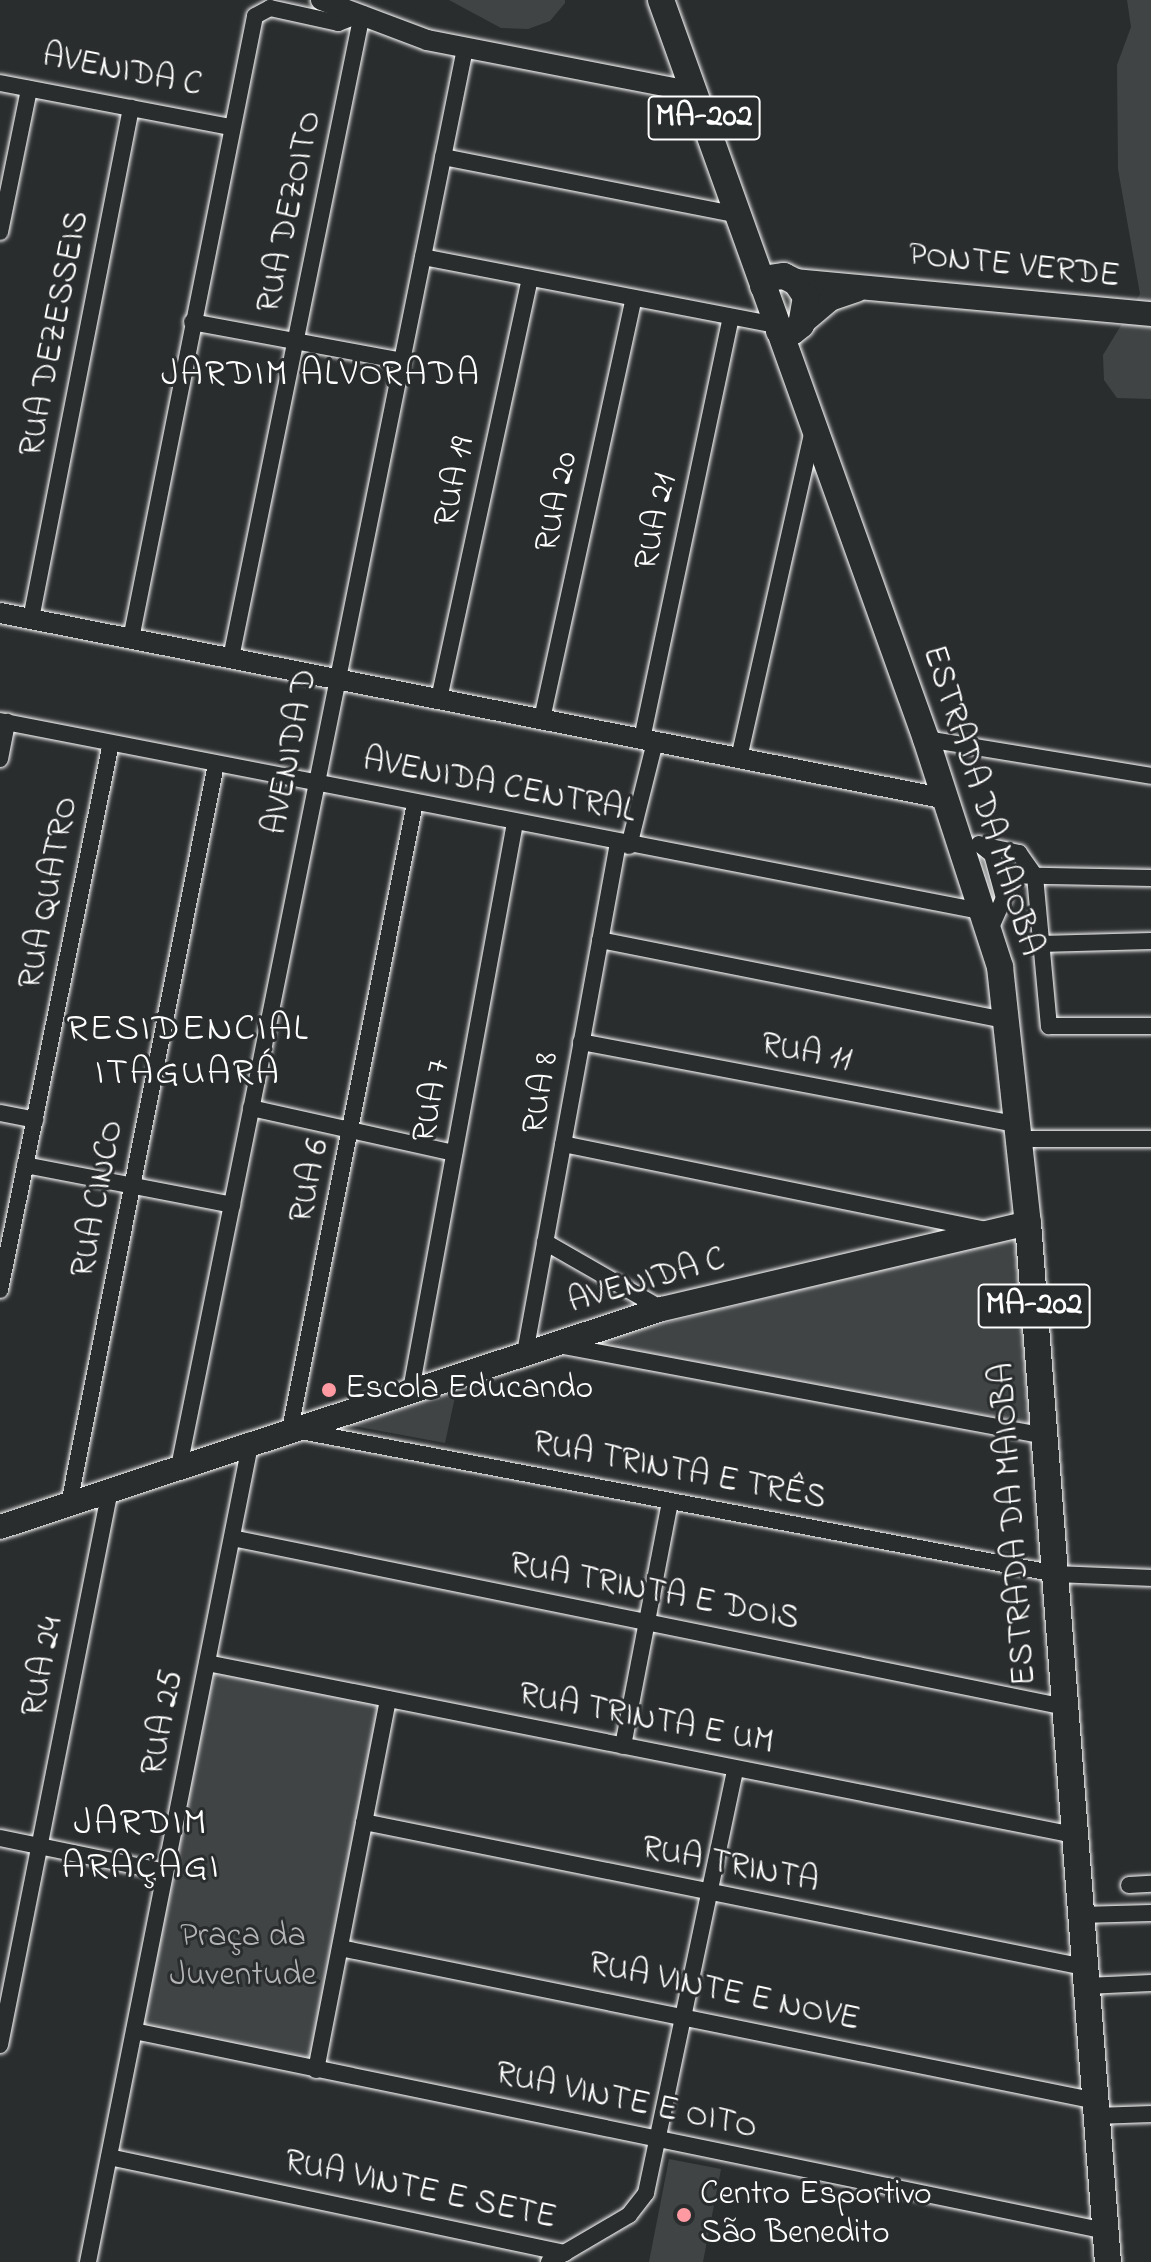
<!DOCTYPE html>
<html>
<head>
<meta charset="utf-8">
<style>
  body { margin:0 }
  #map { position:relative; width:1151px; height:2262px; overflow:hidden; background:#2a2d2e; font-family:"Indie Flower",sans-serif }
  div>[style] { position:absolute }
  .green>* { inset:0; background:#414445; transform-origin:0 0 }
  .roads { filter:drop-shadow(0 0 2px #fff) drop-shadow(0 0 2px #fff) }
  .minor>* { height:16px; margin:-8px; padding:0 8px; transform-origin:8px; border-radius:8px; background:#2a2d2e }
  .tertiary>* { height:20px; margin:-10px; padding:0 10px; transform-origin:10px; border-radius:10px; background:#2a2d2e }
  .secondary>* { height:24px; margin:-12px; padding:0 12px; transform-origin:12px; border-radius:12px; background:#2a2d2e }
  .primary>* { height:26px; margin:-13px; padding:0 13px; transform-origin:13px; border-radius:13px; background:#2a2d2e }
  .dots>* { width:22px; height:22px; translate:-50% -50%; box-sizing:border-box; border:4px solid #2a2d2e; border-radius:50% }
  span { translate:-50% -50%; white-space:nowrap; text-align:center; line-height:1.15; -webkit-text-stroke:6px #2a2d2e; paint-order:stroke }
  .shield-label span { padding:2px 6px; background:#2a2d2e; border:2px solid; border-radius:6px; -webkit-text-stroke-width:0 }
  .shield-label { font-size:32px; color:#fff; font-weight:700 }
  .street-label { font-size:34px; color:#fff }
  .poi-label { font-size:34px; color:#fff }
  .left { translate:0 -50%; text-align:left }
  .park-label { font-size:34px; color:#b3b4b5 }
  .neighbourhood-label { font-size:36px; color:#fff; letter-spacing:2px }
  .quarter-label { font-size:38px; color:#fff; letter-spacing:2px }
</style>
</head>
<body>
<div id="map">
  <div class="green">
    <i style="clip-path:polygon(449px 0,565px 0,565px 3px,550px 21px,528px 29px,501px 28px)"></i>
    <i style="clip-path:polygon(1127px 0,1151px 0,1151px 399px,1117px 398px,1104px 380px,1103px 355px,1140px 294px,1118px 169px,1117px 65px,1131px 27px)"></i>
    <i style="clip-path:polygon(1021px 1234px,1030px 1424px,590px 1342px)"></i>
    <i style="clip-path:polygon(458px 1383px,445px 1443px,338px 1423px)"></i>
    <i style="left:207px;top:1663px;width:185px;height:375px;rotate:11deg"></i>
    <i style="left:669px;top:2159px;width:53px;height:106px;rotate:11deg"></i>
  </div>
  <div class="roads">
    <div class="minor">
      <i style="left:0;top:83px;width:235px;rotate:10.8deg"></i>
      <i style="left:443px;top:157px;width:301px;rotate:11.1deg"></i>
      <i style="left:0;top:232px;width:146px;rotate:-78.5deg"></i>
      <i style="left:423px;top:257px;width:360px;rotate:10.9deg"></i>
      <i style="left:192px;top:322px;width:214px;rotate:10.5deg"></i>
      <i style="left:31px;top:619px;width:521px;rotate:-78.93deg"></i>
      <i style="left:131px;top:639px;width:635px;rotate:-78.74deg"></i>
      <i style="left:255px;top:16px;width:17px;rotate:-28deg"></i>
      <i style="left:270px;top:8px;width:70px;rotate:12.4deg"></i>
      <i style="left:338px;top:23px;width:26px;rotate:-21deg"></i>
      <i style="left:231px;top:658px;width:657px;rotate:-78.5deg"></i>
      <i style="left:439px;top:699px;width:431px;rotate:-77.8deg"></i>
      <i style="left:542px;top:719px;width:431px;rotate:-77.7deg"></i>
      <i style="left:0;top:721px;width:1003px;rotate:10.97deg"></i>
      <i style="left:642px;top:739px;width:431px;rotate:-78.1deg"></i>
      <i style="left:926px;top:739px;width:228px;rotate:9.3deg"></i>
      <i style="left:739px;top:758px;width:337px;rotate:-77.3deg"></i>
      <i style="left:0;top:759px;width:38px;rotate:-79deg"></i>
      <i style="left:415px;top:803px;width:638px;rotate:101.29deg"></i>
      <i style="left:290px;top:1429px;width:781px;rotate:10.71deg"></i>
      <i style="left:1057px;top:1574px;width:94px;rotate:2.4deg"></i>
      <i style="left:979px;top:844px;width:16px;rotate:38deg"></i>
      <i style="left:992px;top:854px;width:46px;rotate:74.7deg"></i>
      <i style="left:1004px;top:898px;width:35px;rotate:114deg"></i>
      <i style="left:629px;top:846px;width:107px;rotate:-76deg"></i>
      <i style="left:986px;top:846px;width:34px;rotate:12deg"></i>
      <i style="left:1019px;top:853px;width:28px;rotate:55deg"></i>
      <i style="left:1035px;top:876px;width:151px;rotate:84.7deg"></i>
      <i style="left:1049px;top:1026px;width:102px"></i>
      <i style="left:998px;top:875px;width:153px;rotate:1.1deg"></i>
      <i style="left:600px;top:940px;width:418px;rotate:11.2deg"></i>
      <i style="left:1040px;top:944px;width:111px;rotate:-1.5deg"></i>
      <i style="left:581px;top:1042px;width:447px;rotate:10.7deg"></i>
      <i style="left:251px;top:1108px;width:208px;rotate:12.5deg"></i>
      <i style="left:0;top:1113px;width:36px;rotate:11deg"></i>
      <i style="left:1021px;top:1139px;width:130px"></i>
      <i style="left:563px;top:1144px;width:431px;rotate:11.5deg"></i>
      <i style="left:25px;top:1165px;width:211px;rotate:10.9deg"></i>
      <i style="left:545px;top:1242px;width:135px;rotate:29.8deg"></i>
      <i style="left:0;top:1290px;width:558px;rotate:-78.53deg"></i>
      <i style="left:559px;top:1345px;width:493px;rotate:10.6deg"></i>
      <i style="left:525px;top:1353px;width:518px;rotate:-79.67deg"></i>
      <i style="left:411px;top:1390px;width:576px;rotate:-79.61deg"></i>
      <i style="left:179px;top:1467px;width:1447px;rotate:-78.6deg"></i>
      <i style="left:69px;top:1504px;width:754px;rotate:-78.76deg"></i>
      <i style="left:232px;top:1538px;width:850px;rotate:11.47deg"></i>
      <i style="left:207px;top:1663px;width:884px;rotate:11.22deg"></i>
      <i style="left:623px;top:1746px;width:249px;rotate:-79.1deg"></i>
      <i style="left:364px;top:1822px;width:734px;rotate:11.39deg"></i>
      <i style="left:0;top:1838px;width:168px;rotate:11.6deg"></i>
      <i style="left:1129px;top:1885px;width:22px;rotate:-3deg"></i>
      <i style="left:1080px;top:1915px;width:71px;rotate:-1.6deg"></i>
      <i style="left:340px;top:1948px;width:771px;rotate:11.44deg"></i>
      <i style="left:1086px;top:1986px;width:65px;rotate:-2.6deg"></i>
      <i style="left:134px;top:2031px;width:992px;rotate:11.63deg"></i>
      <i style="left:0;top:2045px;width:566px;rotate:-78.79deg"></i>
      <i style="left:316px;top:2070px;width:378px;rotate:-79deg"></i>
      <i style="left:1096px;top:2116px;width:55px;rotate:-2.1deg"></i>
      <i style="left:109px;top:2157px;width:466px;rotate:11.9deg"></i>
      <i style="left:88px;top:2262px;width:838px;rotate:-78.78deg"></i>
      <i style="left:549px;top:2262px;width:93px;rotate:-30.4deg"></i>
      <i style="left:629px;top:2215px;width:28px;rotate:-52deg"></i>
      <i style="left:646px;top:2193px;width:432px;rotate:-78.1deg"></i>
    </div>
    <div class="tertiary">
      <i style="left:321px;top:0;width:113px;rotate:20.7deg"></i>
      <i style="left:427px;top:40px;width:273px;rotate:11deg"></i>
      <i style="left:0;top:613px;width:965px;rotate:11.11deg"></i>
    </div>
    <div class="secondary">
      <i style="left:794px;top:281px;width:359px;rotate:5.3deg"></i>
      <i style="left:804px;top:321px;width:34px;rotate:-40deg"></i>
      <i style="left:830px;top:299px;width:28px;rotate:-19deg"></i>
      <i style="left:0;top:1527px;width:697px;rotate:-18.23deg"></i>
      <i style="left:662px;top:1309px;width:376px;rotate:-13.2deg"></i>
    </div>
    <div class="primary">
      <i style="left:661px;top:0;width:785px;rotate:70.27deg"></i>
      <i style="left:926px;top:739px;width:240px;rotate:72deg"></i>
      <i style="left:1000px;top:967px;width:258px;rotate:83.8deg"></i>
      <i style="left:1028px;top:1223px;width:1042px;rotate:85.6deg"></i>
      <i style="left:763px;top:286px;width:10px;rotate:-53deg"></i>
      <i style="left:769px;top:278px;width:15px;rotate:-8deg"></i>
      <i style="left:784px;top:276px;width:13px;rotate:27deg"></i>
      <i style="left:796px;top:282px;width:18px;rotate:56deg"></i>
      <i style="left:806px;top:297px;width:28px;rotate:100deg"></i>
      <i style="left:801px;top:325px;width:11px;rotate:142deg"></i>
      <i style="left:792px;top:332px;width:13px;rotate:-176deg"></i>
    </div>
  </div>
  <div class="dots">
    <i style="left:329px;top:1390px;background:#ff9aa2"></i>
    <i style="left:684px;top:2215px;background:#ff9aa2"></i>
  </div>
  <div class="shield-label">
    <span style="left:704px;top:118px">MA-202</span>
    <span style="left:1034px;top:1306px">MA-202</span>
  </div>
  <div class="street-label">
    <span style="left:122px;top:72px;rotate:11deg">AVENIDA C</span>
    <span style="left:291px;top:212px;rotate:-78deg">RUA DEZOITO</span>
    <span style="left:1014px;top:267px;rotate:6deg">PONTE VERDE</span>
    <span style="left:56px;top:334px;rotate:-79deg">RUA DEZESSEIS</span>
    <span style="left:456px;top:482px;rotate:-78deg">RUA 19</span>
    <span style="left:558px;top:502px;rotate:-78deg">RUA 20</span>
    <span style="left:657px;top:522px;rotate:-78deg">RUA 21</span>
    <span style="left:292px;top:752px;rotate:-79deg">AVENIDA D</span>
    <span style="left:499px;top:787px;rotate:11deg">AVENIDA CENTRAL</span>
    <span style="left:981px;top:801px;rotate:72deg">ESTRADA DA MAIOBA</span>
    <span style="left:50px;top:893px;rotate:-79deg">RUA QUATRO</span>
    <span style="left:806px;top:1054px;rotate:11deg">RUA 11</span>
    <span style="left:542px;top:1093px;rotate:-80deg">RUA 8</span>
    <span style="left:433px;top:1101px;rotate:-79deg">RUA 7</span>
    <span style="left:311px;top:1181px;rotate:-78deg">RUA 6</span>
    <span style="left:99px;top:1199px;rotate:-79deg">RUA CINCO</span>
    <span style="left:647px;top:1282px;rotate:-16deg">AVENIDA C</span>
    <span style="left:679px;top:1472px;rotate:11deg">RUA TRINTA E TRÊS</span>
    <span style="left:1015px;top:1524px;rotate:-94deg">ESTRADA DA MAIOBA</span>
    <span style="left:654px;top:1593px;rotate:11deg">RUA TRINTA E DOIS</span>
    <span style="left:44px;top:1667px;rotate:-79deg">RUA 24</span>
    <span style="left:646px;top:1720px;rotate:11deg">RUA TRINTA E UM</span>
    <span style="left:164px;top:1723px;rotate:-79deg">RUA 25</span>
    <span style="left:730px;top:1866px;rotate:11deg">RUA TRINTA</span>
    <span style="left:724px;top:1993px;rotate:12deg">RUA VINTE E NOVE</span>
    <span style="left:626px;top:2102px;rotate:12deg">RUA VINTE E OITO</span>
    <span style="left:420px;top:2191px;rotate:12deg">RUA VINTE E SETE</span>
  </div>
  <div class="poi-label">
    <span class="left" style="left:345px;top:1390px">Escola Educando</span>
    <span class="left" style="left:700px;top:2215px">Centro Esportivo<br>São Benedito</span>
  </div>
  <div class="park-label">
    <span style="left:243px;top:1957px">Praça da<br>Juventude</span>
  </div>
  <div class="neighbourhood-label">
    <span style="left:321px;top:376px">JARDIM ALVORADA</span>
  </div>
  <div class="quarter-label">
    <span style="left:188px;top:1053px">RESIDENCIAL<br>ITAGUARÁ</span>
    <span style="left:141px;top:1847px">JARDIM<br>ARAÇAGI</span>
  </div>
</div>
</body>
</html>
